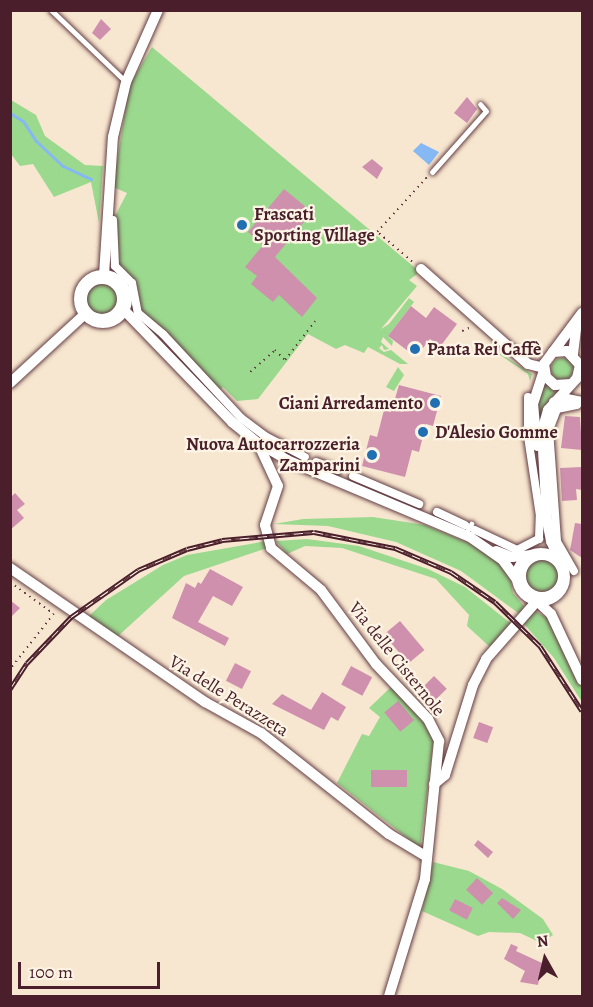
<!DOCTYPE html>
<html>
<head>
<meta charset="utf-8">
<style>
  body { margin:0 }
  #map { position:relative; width:593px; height:1007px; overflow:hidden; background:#f8e7d0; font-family:Alegreya,serif }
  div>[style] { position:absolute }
  .green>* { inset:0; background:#9bd98e }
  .round { border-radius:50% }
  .water>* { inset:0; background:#86b8f3 }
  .stream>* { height:3px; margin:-1.5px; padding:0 1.5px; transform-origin:1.5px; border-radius:1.5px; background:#86b8f3 }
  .building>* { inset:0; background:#cf90ae; transform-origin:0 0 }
  .path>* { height:1.5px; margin-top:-0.75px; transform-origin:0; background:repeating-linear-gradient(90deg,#643d44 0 1.5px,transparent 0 6px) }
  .roads { filter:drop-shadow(0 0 2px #643d44) drop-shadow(0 0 2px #643d44) }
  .service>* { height:5px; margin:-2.5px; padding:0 2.5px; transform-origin:2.5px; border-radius:2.5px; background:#fff }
  .pedestrian>* { height:8px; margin:-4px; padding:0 4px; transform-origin:4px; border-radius:4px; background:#fff }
  .pedestrian>.ring { margin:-4px; padding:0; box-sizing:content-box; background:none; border:8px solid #fff; border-radius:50% }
  .minor>* { height:10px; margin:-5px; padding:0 5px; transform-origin:5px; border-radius:5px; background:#fff }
  .minor>.ring { margin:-5px; padding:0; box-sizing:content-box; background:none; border:10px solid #fff; border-radius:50% }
  .rail>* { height:5px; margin-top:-2.5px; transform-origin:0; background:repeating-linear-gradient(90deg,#fcf5e5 0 9px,#4a1f2b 0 18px); box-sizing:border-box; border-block:2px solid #4a1f2b }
  .dots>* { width:16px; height:16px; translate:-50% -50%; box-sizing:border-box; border:3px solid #fcf5e5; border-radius:50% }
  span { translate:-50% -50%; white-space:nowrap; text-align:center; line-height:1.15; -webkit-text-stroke:4.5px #fcf5e5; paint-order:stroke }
  .poi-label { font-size:18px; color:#4a1f2b; font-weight:700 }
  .left { translate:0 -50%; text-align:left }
  .right { translate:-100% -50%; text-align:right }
  .street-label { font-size:18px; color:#4a1f2b }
  .frame { position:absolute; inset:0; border:12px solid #4a1f2b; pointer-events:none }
  .north { position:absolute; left:515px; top:929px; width:60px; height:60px; -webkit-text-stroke:4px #fcf5e5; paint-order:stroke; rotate:352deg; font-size:16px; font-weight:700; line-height:24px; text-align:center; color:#4a1f2b }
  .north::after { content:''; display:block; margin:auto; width:21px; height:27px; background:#4a1f2b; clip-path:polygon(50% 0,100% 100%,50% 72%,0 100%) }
  .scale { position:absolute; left:18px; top:962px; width:142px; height:27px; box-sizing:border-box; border:3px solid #4a1f2b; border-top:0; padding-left:8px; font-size:18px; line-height:21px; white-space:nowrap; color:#4a1f2b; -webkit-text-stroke:4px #fcf5e5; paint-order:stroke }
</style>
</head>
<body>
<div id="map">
  <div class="green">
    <i style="clip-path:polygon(152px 47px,420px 272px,409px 280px,417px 286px,381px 329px,389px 324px,409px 298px,414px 302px,388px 336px,393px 341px,392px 346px,383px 337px,381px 342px,389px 349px,384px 350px,382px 345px,379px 348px,384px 352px,391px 350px,408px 364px,400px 364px,368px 347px,364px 353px,345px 345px,336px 349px,308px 334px,258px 399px,237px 401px,223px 387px,216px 394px,138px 313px,134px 290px,118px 270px,113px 220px,127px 193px,113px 187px,129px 86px)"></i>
    <i style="clip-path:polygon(11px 100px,36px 115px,45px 136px,85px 165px,103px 166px,99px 223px,91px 182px,54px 197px,33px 164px,20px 166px,11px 154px)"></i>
    <i class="round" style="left:83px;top:280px;width:38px;height:38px"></i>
    <i style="clip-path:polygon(495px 350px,532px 374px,530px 381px,528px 374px,496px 352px,490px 357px)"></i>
    <i class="round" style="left:551px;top:358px;width:22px;height:22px"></i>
    <i style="clip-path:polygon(398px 367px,404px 375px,394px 391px,386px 387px)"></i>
    <i style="clip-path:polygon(542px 382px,556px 392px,546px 404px,540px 422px,536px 410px)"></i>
    <i style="clip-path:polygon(373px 517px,425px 525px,469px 543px,500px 562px,510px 577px,513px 593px,524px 606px,521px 615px,461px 571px,396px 542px,328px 526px,274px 524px,303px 519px)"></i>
    <i style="clip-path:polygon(307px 539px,359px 546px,428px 569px,465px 587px,513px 625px,491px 648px,467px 626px,469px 615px,436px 579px,342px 548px,305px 546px,287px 554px,276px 541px)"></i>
    <i style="clip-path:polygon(267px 541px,267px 548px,184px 576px,116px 638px,87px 618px,106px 600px,163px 565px,187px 555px)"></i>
    <i class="round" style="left:522px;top:556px;width:40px;height:40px"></i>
    <i style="clip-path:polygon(535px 611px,549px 619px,582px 685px,582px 702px,554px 658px,523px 623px)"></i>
    <i style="clip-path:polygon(391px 687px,427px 723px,434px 738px,420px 848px,337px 783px,362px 734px,369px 736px,380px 717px,369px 708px)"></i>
    <i style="clip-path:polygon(433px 862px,469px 871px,502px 889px,543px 919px,553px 935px,541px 943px,520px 933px,489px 932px,478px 936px,422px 911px)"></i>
  </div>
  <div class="water">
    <i style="clip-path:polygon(421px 143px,439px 152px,429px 165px,413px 151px)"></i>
  </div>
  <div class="stream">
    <i style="left:10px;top:113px;width:15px;rotate:32deg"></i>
    <i style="left:23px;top:121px;width:24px;rotate:57deg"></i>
    <i style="left:36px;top:141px;width:37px;rotate:43deg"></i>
    <i style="left:63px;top:166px;width:31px;rotate:25deg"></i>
  </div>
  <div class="building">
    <i style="clip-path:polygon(101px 19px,111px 29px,100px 40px,92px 33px)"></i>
    <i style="clip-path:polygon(467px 97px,477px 109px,467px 123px,454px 113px)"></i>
    <i style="clip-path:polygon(372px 159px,383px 168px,377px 179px,362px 167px)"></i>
    <i style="clip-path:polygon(284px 189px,312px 212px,275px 257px,317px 298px,302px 317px,279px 295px,273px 302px,251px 284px,257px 276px,245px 267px,263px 245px,248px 232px)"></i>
    <i style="clip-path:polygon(411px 306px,426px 318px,434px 307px,457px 324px,440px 347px,430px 339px,416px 357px,388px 336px)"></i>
    <i style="clip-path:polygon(399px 385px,441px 396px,433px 426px,426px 424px,419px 452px,412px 450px,405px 477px,362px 466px,370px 435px,377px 437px,384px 410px,391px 412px)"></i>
    <i style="clip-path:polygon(565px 416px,580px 417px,582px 450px,561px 448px)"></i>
    <i style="clip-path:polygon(582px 467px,582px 490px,576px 489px,577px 500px,562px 501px,560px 468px)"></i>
    <i style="clip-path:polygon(15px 493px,25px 504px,17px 510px,24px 518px,10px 530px,10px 498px)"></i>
    <i style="clip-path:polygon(575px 523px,582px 524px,582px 558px,570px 550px)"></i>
    <i style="clip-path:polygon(210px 569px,243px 587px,232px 606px,213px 596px,198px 622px,229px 638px,225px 646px,172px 618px,186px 583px,195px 588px,198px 582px,201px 584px)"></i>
    <i style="clip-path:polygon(10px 600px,20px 608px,10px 618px)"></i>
    <i style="left:400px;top:621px;width:38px;height:21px;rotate:50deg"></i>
    <i style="left:235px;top:663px;width:18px;height:20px;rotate:27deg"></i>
    <i style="left:351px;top:666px;width:24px;height:21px;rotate:28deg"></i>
    <i style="left:434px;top:676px;width:18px;height:17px;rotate:45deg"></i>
    <i style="clip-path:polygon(322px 692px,346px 707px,338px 721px,331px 717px,324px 730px,272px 704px,282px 694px,311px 710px)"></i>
    <i style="left:398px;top:701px;width:25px;height:18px;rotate:50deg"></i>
    <i style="left:479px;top:722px;width:15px;height:17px;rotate:20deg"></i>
    <i style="left:371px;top:770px;width:36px;height:17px"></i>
    <i style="clip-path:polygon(478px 840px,493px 852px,488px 858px,474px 845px)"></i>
    <i style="left:477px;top:878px;width:22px;height:16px;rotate:43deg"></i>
    <i style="clip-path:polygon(502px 898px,521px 910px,513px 919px,497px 903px)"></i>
    <i style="left:455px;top:899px;width:20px;height:13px;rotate:27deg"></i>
    <i style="clip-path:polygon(511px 944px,518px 947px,516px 951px,542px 963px,538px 985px,520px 982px,525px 971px,504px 959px)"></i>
  </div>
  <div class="path">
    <i style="left:412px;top:262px;width:46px;rotate:-139.4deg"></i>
    <i style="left:377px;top:232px;width:74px;rotate:-47.7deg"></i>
    <i style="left:462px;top:331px;width:8px;rotate:-23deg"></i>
    <i style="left:250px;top:372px;width:33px;rotate:-41deg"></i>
    <i style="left:275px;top:350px;width:14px;rotate:45deg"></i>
    <i style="left:285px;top:360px;width:49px;rotate:-52.4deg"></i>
    <i style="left:10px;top:582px;width:54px;rotate:36deg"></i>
    <i style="left:54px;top:614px;width:71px;rotate:128.2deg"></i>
  </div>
  <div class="roads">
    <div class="service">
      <i style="left:51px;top:10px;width:104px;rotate:43.8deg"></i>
      <i style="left:432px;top:172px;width:81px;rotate:-48.5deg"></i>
      <i style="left:486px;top:111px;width:9px;rotate:-131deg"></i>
      <i style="left:465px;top:535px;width:13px;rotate:-61deg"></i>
    </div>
    <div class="pedestrian">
      <i style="left:113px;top:220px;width:46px;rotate:87.5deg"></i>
      <i style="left:115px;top:266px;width:24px;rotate:45deg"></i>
      <i style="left:132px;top:283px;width:31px;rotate:79deg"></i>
      <i style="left:138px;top:313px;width:33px;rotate:40deg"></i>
      <i style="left:163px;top:334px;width:115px;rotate:47.1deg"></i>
      <i style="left:241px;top:418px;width:30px;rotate:37deg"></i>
      <i style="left:265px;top:436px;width:45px;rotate:27.7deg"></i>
      <i class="ring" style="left:83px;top:280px;width:30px;height:30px"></i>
      <i style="left:316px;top:462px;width:23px;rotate:20deg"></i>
      <i style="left:353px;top:476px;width:72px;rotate:23deg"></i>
      <i style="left:437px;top:512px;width:31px;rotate:25deg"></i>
      <i style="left:475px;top:530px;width:47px;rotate:25.5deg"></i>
      <i style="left:517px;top:550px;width:25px;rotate:-27deg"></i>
      <i style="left:539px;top:539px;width:23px;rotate:-88deg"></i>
      <i style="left:540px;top:516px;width:80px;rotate:-98.6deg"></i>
      <i style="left:528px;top:437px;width:40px;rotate:-90deg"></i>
      <i class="ring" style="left:522px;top:556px;width:32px;height:32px"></i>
      <i style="left:574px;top:571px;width:34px;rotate:-120deg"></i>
      <i style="left:557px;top:541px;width:111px;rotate:-94.1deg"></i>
      <i style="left:549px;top:430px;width:22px;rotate:-69deg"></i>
      <i style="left:557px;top:409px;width:20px;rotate:-11deg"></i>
    </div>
    <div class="minor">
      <i style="left:421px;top:269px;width:143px;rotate:41.6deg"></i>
      <i style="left:528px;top:364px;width:16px;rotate:14deg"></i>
      <i class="ring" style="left:79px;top:275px;width:38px;height:38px"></i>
      <i style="left:104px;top:275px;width:138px;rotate:-86.3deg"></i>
      <i style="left:113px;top:137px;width:57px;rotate:-76.7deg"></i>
      <i style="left:126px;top:82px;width:79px;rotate:-66deg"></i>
      <i style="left:124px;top:310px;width:156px;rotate:46deg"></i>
      <i style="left:232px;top:422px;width:33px;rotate:39deg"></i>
      <i style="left:258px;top:443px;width:34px;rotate:30deg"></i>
      <i style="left:287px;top:460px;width:199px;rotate:22.8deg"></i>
      <i style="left:470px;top:537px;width:39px;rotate:35deg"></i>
      <i style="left:502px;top:559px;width:26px;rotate:54deg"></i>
      <i style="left:553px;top:352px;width:49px;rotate:-53.4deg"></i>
      <i style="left:573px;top:354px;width:32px;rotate:-83deg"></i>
      <i style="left:10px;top:383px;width:100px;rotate:-42.6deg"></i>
      <i style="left:554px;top:402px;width:13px;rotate:-13deg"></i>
      <i style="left:567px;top:399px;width:15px;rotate:11deg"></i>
      <i style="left:258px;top:443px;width:47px;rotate:65.1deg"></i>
      <i style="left:278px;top:486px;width:41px;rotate:108.4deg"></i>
      <i style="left:265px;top:525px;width:24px;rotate:75deg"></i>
      <i style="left:271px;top:548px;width:65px;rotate:40deg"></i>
      <i style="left:321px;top:590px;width:92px;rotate:53.4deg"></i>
      <i style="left:376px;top:664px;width:76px;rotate:46.6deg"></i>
      <i style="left:428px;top:719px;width:25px;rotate:63deg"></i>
      <i style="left:439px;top:741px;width:139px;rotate:95.8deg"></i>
      <i style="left:425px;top:879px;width:122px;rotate:107.1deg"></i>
      <i style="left:537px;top:446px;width:42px;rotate:-95.4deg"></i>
      <i style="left:533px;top:404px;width:35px;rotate:-72deg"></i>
      <i style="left:496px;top:551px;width:17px;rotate:21deg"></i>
      <i style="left:512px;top:557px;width:18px;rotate:-6deg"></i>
      <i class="ring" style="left:517px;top:553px;width:38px;height:38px"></i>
      <i style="left:562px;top:564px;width:25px;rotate:-116deg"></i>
      <i style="left:551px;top:541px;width:20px;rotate:-101deg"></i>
      <i style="left:547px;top:521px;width:90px;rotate:-93.2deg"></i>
      <i style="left:542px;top:431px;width:22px;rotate:-74deg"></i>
      <i style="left:548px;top:410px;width:43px;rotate:-47.8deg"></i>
      <i style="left:577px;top:378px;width:13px;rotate:-77deg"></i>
      <i style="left:580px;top:365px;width:19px;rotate:-133deg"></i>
      <i style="left:567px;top:351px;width:14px;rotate:176deg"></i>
      <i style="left:553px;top:352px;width:15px;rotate:127deg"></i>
      <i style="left:544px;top:364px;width:13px;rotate:81deg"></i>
      <i style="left:546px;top:377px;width:12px;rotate:42deg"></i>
      <i style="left:555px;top:385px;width:16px;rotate:-4deg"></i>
      <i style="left:10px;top:568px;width:237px;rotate:34.5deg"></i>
      <i style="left:205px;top:702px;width:64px;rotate:29deg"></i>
      <i style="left:261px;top:733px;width:163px;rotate:38.3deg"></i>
      <i style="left:389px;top:834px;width:44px;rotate:31.2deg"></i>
      <i style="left:537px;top:601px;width:19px;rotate:43deg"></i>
      <i style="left:551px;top:614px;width:73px;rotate:64.8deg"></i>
      <i style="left:434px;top:784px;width:14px;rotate:-39deg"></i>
      <i style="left:445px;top:775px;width:94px;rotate:-72.7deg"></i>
      <i style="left:473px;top:685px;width:29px;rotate:-63deg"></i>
      <i style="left:486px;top:659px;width:77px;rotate:-48.7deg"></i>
    </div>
  </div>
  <div class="rail">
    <i style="left:10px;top:689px;width:31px;rotate:-57deg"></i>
    <i style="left:27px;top:663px;width:64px;rotate:-46.3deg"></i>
    <i style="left:71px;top:617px;width:82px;rotate:-35deg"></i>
    <i style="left:138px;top:570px;width:53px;rotate:-23.2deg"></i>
    <i style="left:187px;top:549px;width:36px;rotate:-14deg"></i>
    <i style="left:222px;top:540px;width:92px;rotate:-5deg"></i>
    <i style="left:314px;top:532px;width:83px;rotate:11.2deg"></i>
    <i style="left:395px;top:548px;width:61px;rotate:23.2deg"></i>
    <i style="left:451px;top:572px;width:53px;rotate:34.3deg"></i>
    <i style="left:495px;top:602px;width:63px;rotate:44.4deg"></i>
    <i style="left:540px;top:646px;width:77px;rotate:57.1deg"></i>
  </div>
  <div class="dots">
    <i style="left:242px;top:225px;background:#1f6fb2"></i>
    <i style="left:415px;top:349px;background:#1f6fb2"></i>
    <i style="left:435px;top:403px;background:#1f6fb2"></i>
    <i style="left:423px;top:432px;background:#1f6fb2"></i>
    <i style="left:372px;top:455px;background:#1f6fb2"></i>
  </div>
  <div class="poi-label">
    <span class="left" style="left:254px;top:225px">Frascati<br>Sporting Village</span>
    <span class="left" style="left:427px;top:349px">Panta Rei Caffè</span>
    <span class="right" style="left:423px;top:403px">Ciani Arredamento</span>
    <span class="left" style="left:435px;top:432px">D'Alesio Gomme</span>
    <span class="right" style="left:360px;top:455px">Nuova Autocarrozzeria<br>Zamparini</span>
  </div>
  <div class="street-label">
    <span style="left:397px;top:659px;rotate:51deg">Via delle Cisternole</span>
    <span style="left:229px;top:696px;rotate:32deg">Via delle Perazzeta</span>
  </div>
  <div class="frame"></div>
  <div class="north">N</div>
  <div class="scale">100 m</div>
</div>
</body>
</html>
